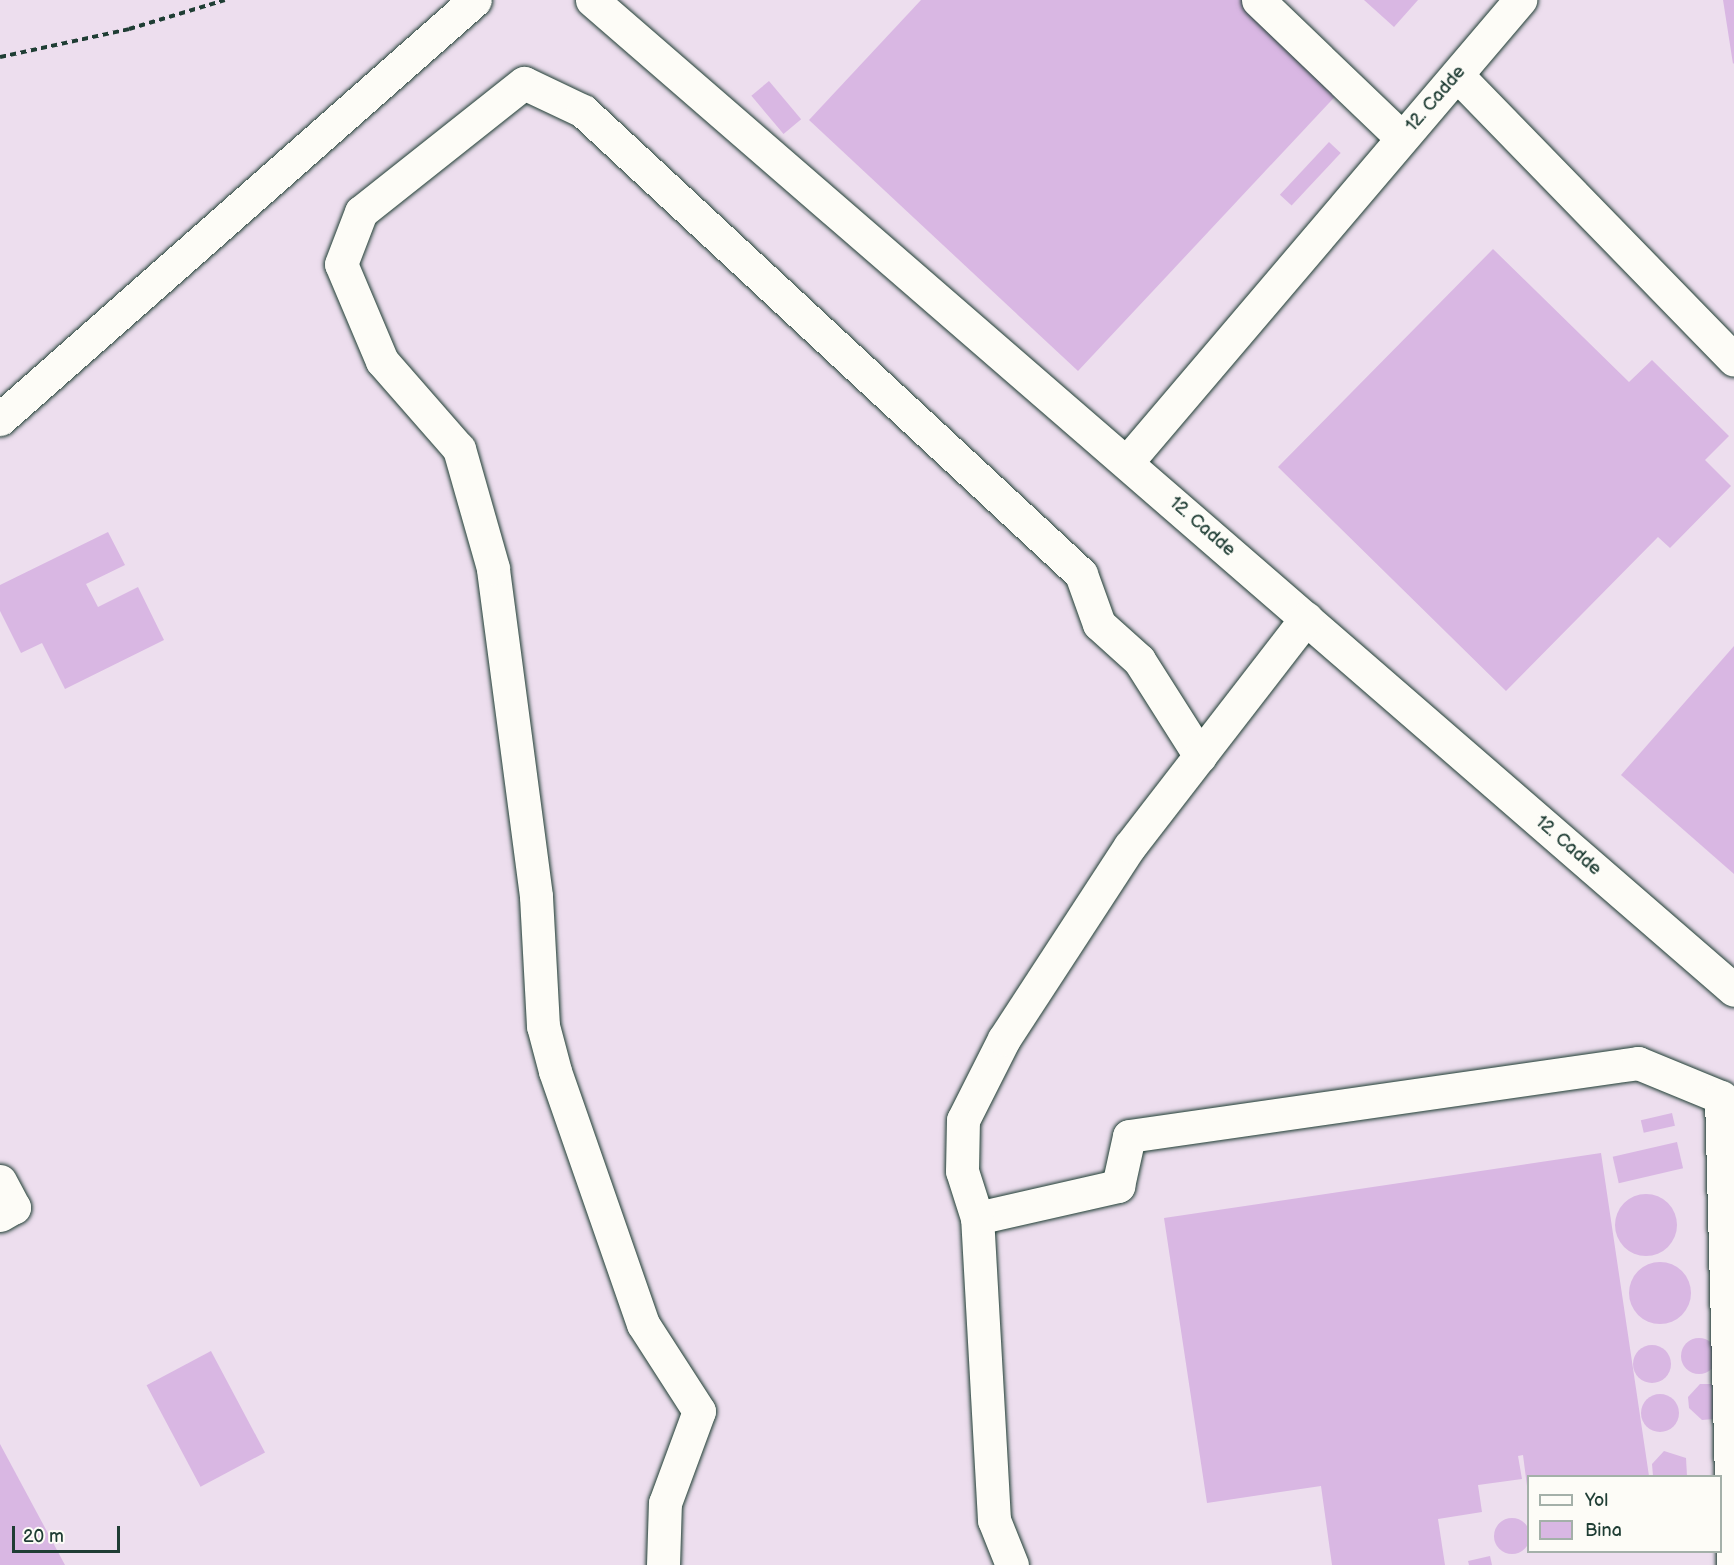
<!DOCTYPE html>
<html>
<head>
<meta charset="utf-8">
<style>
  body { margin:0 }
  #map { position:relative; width:1734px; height:1565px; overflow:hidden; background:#f6eef3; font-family:"Balsamiq Sans",sans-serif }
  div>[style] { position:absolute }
  .built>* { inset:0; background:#eddeee }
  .building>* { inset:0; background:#d9b7e3; transform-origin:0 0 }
  .round { border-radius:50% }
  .path>* { height:4px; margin-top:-2px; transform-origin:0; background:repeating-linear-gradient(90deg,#1f3d34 0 6px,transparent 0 10.5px) }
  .roads { filter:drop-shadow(0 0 2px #1f3d34) drop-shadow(0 0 2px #1f3d34) }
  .minor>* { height:33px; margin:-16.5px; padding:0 16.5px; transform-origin:16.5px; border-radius:16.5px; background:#fdfcf7 }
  span { translate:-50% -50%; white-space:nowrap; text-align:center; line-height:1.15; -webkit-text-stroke:6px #fdfcf7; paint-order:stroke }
  .street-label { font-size:18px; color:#1f3d34 }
  .legend { position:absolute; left:1527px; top:1475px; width:195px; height:78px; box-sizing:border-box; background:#fdfcf7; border:2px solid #a4b0a9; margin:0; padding:8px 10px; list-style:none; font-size:18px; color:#1f3d34 }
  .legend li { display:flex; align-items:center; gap:12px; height:30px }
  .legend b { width:30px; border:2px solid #a4b0a9 }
  .scale { position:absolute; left:12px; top:1526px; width:108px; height:27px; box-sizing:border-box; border:3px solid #1f3d34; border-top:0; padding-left:8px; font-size:18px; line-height:21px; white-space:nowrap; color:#1f3d34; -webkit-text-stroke:4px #fdfcf7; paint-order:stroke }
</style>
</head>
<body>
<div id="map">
  <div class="built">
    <i style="clip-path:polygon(evenodd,0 0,1734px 0,1734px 1565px,0 1565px,0 0,1528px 1476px,1720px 1476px,1720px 1552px,1528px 1552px,1528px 1476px)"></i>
  </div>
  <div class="building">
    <i style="clip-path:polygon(921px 0,1250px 0,1344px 87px,1078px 371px,809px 120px)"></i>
    <i style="clip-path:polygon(1364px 0,1418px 0,1394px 27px)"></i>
    <i style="clip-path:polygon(1723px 0,1734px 0,1734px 63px,1733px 64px)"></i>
    <i style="left:769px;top:81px;width:50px;height:23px;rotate:50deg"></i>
    <i style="left:1329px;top:142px;width:16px;height:72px;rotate:43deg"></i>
    <i style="clip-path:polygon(1493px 249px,1629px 382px,1652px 360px,1729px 436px,1705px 460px,1731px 486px,1670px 548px,1658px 537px,1506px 691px,1278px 467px)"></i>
    <i style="clip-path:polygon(108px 532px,125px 565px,86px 584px,98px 607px,138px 587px,164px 640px,65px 689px,42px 643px,21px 653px,0 611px,0 585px)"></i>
    <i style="clip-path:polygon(1734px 646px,1734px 874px,1621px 775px)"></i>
    <i style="left:1672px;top:1113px;width:13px;height:32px;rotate:77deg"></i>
    <i style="left:1677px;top:1142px;width:27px;height:66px;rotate:77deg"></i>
    <i style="clip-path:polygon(1601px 1153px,1649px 1476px,1528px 1476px,1527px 1486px,1523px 1455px,1518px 1456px,1522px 1479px,1478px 1485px,1482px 1512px,1438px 1519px,1445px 1565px,1332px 1565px,1321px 1486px,1207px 1503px,1164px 1218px)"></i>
    <i class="round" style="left:1615px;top:1194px;width:62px;height:62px"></i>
    <i class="round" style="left:1629px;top:1262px;width:62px;height:62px"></i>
    <i class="round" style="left:1681px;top:1338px;width:36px;height:36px"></i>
    <i class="round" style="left:1633px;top:1345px;width:38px;height:38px"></i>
    <i style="left:211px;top:1351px;width:115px;height:73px;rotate:62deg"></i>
    <i style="clip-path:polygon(1700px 1384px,1712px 1384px,1714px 1419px,1702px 1420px,1689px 1408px,1688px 1397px)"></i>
    <i class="round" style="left:1641px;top:1394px;width:38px;height:38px"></i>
    <i style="clip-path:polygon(0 1444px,65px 1565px,0 1565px)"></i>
    <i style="clip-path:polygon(1664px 1451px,1686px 1458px,1687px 1476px,1653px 1476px,1652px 1464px)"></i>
    <i class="round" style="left:1494px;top:1518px;width:36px;height:36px"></i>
    <i style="clip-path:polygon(1490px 1556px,1492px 1565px,1469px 1565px,1468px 1561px)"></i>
  </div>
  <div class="path">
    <i style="left:0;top:57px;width:132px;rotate:-12.2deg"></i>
    <i style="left:129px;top:29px;width:100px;rotate:-16.8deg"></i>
  </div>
  <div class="roads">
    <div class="minor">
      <i style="left:592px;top:0;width:1511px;rotate:40.92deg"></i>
      <i style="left:1258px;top:0;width:199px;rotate:43.8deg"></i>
      <i style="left:1457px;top:75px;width:397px;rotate:45.8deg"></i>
      <i style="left:0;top:419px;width:633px;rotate:-41.42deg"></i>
      <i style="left:1127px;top:462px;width:607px;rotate:-49.61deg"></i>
      <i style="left:0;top:1181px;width:30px;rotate:62deg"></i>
      <i style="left:14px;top:1207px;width:16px;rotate:150deg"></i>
      <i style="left:977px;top:1218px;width:145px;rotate:-12.8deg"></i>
      <i style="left:1118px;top:1186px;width:51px;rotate:-77.6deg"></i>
      <i style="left:1129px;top:1136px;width:514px;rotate:-8.16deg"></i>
      <i style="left:1638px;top:1063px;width:90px;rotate:22.3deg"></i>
      <i style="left:1721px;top:1097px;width:468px;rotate:88.5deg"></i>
      <i style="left:663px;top:1565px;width:62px;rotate:-88.2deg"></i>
      <i style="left:665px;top:1503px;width:98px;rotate:-69.7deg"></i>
      <i style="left:699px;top:1411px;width:103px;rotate:-122.8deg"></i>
      <i style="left:643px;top:1324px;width:268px;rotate:-109.2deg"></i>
      <i style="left:555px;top:1071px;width:47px;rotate:-104.9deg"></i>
      <i style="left:543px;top:1026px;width:130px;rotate:-93.1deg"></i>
      <i style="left:536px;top:896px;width:331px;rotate:-97.5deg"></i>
      <i style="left:493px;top:568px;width:124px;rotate:-105.9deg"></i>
      <i style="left:459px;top:449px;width:117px;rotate:-131.2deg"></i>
      <i style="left:382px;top:361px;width:105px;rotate:-112.9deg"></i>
      <i style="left:341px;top:264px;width:56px;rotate:-69deg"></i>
      <i style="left:361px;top:212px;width:208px;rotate:-38.4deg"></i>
      <i style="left:524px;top:83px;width:65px;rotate:25.4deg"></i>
      <i style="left:583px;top:111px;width:680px;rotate:42.91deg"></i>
      <i style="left:1081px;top:574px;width:53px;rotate:70.2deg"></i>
      <i style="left:1099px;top:624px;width:54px;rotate:42deg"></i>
      <i style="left:1139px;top:660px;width:114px;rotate:57.6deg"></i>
      <i style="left:1012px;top:1565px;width:48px;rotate:-111.8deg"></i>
      <i style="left:994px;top:1520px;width:302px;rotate:-93.2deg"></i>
      <i style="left:977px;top:1218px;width:49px;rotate:-107.7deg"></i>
      <i style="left:962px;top:1171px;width:51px;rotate:-88.9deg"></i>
      <i style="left:963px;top:1120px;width:91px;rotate:-63.2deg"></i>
      <i style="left:1004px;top:1039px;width:230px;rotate:-56.9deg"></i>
      <i style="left:1130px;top:846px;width:288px;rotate:-52.3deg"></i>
    </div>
  </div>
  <div class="street-label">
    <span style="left:1436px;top:99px;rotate:-49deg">12. Cadde</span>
    <span style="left:1202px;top:527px;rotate:41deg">12. Cadde</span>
    <span style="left:1568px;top:846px;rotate:41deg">12. Cadde</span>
  </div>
  <ul class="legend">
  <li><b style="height:8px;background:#fdfcf7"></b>Yol</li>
  <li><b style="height:16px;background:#d9b7e3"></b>Bina</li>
  </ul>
  <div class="scale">20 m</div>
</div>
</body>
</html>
